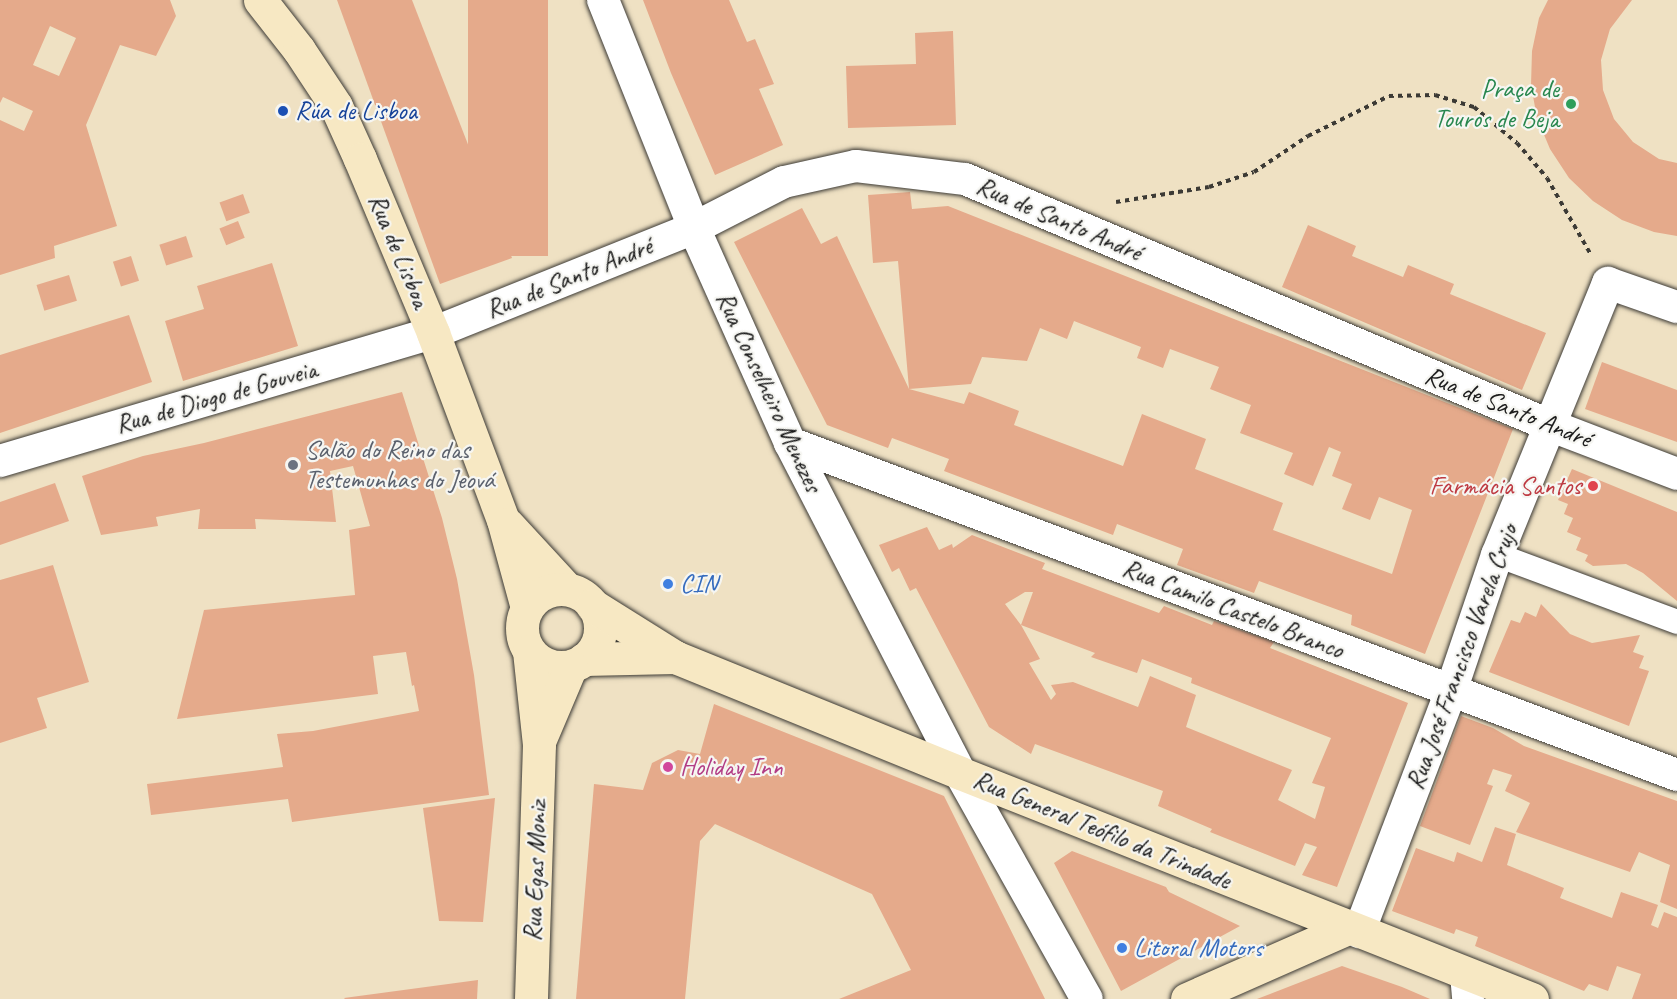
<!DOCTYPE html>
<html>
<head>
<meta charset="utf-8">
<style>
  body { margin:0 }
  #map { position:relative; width:1677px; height:999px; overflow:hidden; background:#efe1c3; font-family:Caveat,sans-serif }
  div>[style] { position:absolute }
  .building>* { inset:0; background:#e5aa8b; transform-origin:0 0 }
  .path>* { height:4px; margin-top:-2px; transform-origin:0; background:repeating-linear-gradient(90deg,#3c3a35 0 4.5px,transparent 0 9px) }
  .roads { filter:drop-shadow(0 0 2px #3c3a35) drop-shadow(0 0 2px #3c3a35) }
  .pedestrian>* { height:24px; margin:-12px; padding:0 12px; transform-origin:12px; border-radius:12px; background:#fff }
  .minor>* { height:32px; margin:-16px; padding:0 16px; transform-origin:16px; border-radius:16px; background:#fff }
  .secondary>* { height:33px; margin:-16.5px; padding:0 16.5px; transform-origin:16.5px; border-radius:16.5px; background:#f7e8c3 }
  .secondary>.ring { margin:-16.5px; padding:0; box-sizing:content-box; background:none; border:33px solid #f7e8c3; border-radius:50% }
  .dots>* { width:16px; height:16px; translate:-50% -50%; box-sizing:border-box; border:3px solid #f6f6f2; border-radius:50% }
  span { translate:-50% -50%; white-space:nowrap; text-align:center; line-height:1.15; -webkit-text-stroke:4.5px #f6f6f2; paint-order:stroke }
  .leisure-label { font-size:26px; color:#27864d }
  .right { translate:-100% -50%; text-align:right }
  .transit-label { font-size:26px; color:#164399 }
  .left { translate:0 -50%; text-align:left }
  .street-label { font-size:26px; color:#1c1c1c }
  .worship-label { font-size:26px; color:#5b616d }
  .health-label { font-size:26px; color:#be3a42 }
  .shop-label { font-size:26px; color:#366cbe }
  .hotel-label { font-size:26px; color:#b23c85 }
</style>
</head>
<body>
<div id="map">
  <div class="building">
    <i style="clip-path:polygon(evenodd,0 0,170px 0,176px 16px,156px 56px,120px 45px,86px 125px,117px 226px,54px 246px,55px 258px,0 275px,0 120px,24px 131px,33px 111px,3px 97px,0 103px,0 0,50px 26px,76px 38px,59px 76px,33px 65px,50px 26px)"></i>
    <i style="clip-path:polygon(337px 0,412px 0,512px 258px,440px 284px)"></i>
    <i style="left:468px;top:0;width:80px;height:256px"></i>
    <i style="clip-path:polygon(643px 0,729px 0,747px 42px,755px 39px,774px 84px,759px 89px,783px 145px,715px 175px,671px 73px)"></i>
    <i style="clip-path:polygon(1548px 0,1632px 0,1610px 29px,1601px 60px,1603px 90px,1614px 119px,1633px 142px,1659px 159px,1677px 163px,1677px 236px,1654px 232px,1622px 220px,1593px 201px,1569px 178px,1550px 149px,1537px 118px,1531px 85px,1532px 51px,1539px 18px)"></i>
    <i style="clip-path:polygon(953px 31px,956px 125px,848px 128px,846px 66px,916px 64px,915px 33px)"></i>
    <i style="clip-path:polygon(910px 192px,912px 209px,948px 206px,1513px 429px,1425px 654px,1351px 625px,1352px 615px,1259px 581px,1254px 593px,1177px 565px,1183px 549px,1117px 524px,1113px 535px,944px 471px,949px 459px,892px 438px,888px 448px,827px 425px,734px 242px,802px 208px,821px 244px,837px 236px,909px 389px,964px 404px,969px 392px,1019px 411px,1014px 425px,1123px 466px,1142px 414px,1206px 439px,1195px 469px,1283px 503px,1273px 530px,1392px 574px,1412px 510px,1379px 497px,1370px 520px,1342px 509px,1352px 484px,1332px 476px,1341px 452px,1329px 447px,1313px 486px,1284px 474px,1293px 453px,1240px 433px,1251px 405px,1210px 389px,1219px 367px,1170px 349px,1163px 368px,1137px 358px,1141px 347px,1074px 321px,1067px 339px,1040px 328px,1027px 361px,982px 357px,971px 384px,909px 389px,898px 261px,873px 263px,868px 195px)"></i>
    <i style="left:243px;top:194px;width:20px;height:25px;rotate:70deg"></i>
    <i style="left:238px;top:221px;width:18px;height:20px;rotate:68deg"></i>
    <i style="clip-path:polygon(1308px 225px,1356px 246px,1352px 256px,1403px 277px,1408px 265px,1454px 284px,1450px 294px,1546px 333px,1522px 390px,1282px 287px)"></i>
    <i style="left:186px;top:236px;width:22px;height:28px;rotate:72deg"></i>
    <i style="left:131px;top:256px;width:26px;height:19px;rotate:72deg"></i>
    <i style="clip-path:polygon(272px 263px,298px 346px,183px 381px,165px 321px,204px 309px,197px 286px)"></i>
    <i style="left:69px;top:275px;width:27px;height:34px;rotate:73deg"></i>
    <i style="clip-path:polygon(129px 315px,152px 382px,0 433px,0 355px)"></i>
    <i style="clip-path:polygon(1602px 362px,1677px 390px,1677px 442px,1585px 409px)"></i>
    <i style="clip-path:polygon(402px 392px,442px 518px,457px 579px,474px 675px,489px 795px,292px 822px,288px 799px,151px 815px,147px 784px,283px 767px,277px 734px,313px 731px,419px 711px,414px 685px,412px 686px,406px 652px,373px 656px,378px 694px,177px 719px,204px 610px,355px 595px,349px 530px,370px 526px,353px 466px,330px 471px,336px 522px,255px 519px,256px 529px,198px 529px,200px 509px,156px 517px,158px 526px,101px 535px,82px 476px,143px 456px,204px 443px)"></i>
    <i style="clip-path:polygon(1572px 469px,1677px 512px,1677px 601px,1643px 573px,1626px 564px,1593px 566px,1585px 561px,1588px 555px,1576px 550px,1581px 538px,1567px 532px,1573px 518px,1564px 514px,1568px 504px,1558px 500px)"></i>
    <i style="clip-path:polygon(55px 483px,69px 521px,0 545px,0 502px)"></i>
    <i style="clip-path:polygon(evenodd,927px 527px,939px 550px,952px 544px,953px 548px,972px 535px,1045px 563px,1042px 569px,1159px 613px,1164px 606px,1212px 625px,1214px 621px,1274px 642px,1270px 648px,1408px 703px,1337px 887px,1302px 875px,1317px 847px,1305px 843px,1295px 866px,1210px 832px,1212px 829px,1158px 806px,1163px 791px,1035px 744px,1031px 754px,989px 727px,916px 588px,910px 591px,899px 568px,892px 572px,879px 545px,927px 527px,1025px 592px,1033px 592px,1021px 625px,1005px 604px,1025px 592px,927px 527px,1021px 625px,1095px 653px,1091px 657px,1137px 673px,1142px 659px,1192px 678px,1191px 683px,1331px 738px,1312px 783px,1325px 787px,1315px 819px,1278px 800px,1292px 770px,1186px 727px,1196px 695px,1150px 676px,1138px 707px,1073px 682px,1051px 685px,1056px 694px,1051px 700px,1029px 663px,1040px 659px,1021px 625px)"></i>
    <i style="clip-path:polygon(53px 565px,89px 682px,37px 698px,47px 728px,0 743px,0 580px)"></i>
    <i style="clip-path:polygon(1541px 604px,1570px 634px,1592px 643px,1640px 635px,1633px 652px,1644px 656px,1639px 668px,1649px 671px,1629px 726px,1489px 672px,1511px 620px,1520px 623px,1525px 612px,1536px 617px)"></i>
    <i style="clip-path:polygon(714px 704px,944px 796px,1045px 999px,839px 999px,911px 970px,872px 894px,715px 824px,700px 841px,685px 999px,576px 999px,594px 784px,643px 790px,652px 763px,678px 750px,700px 754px)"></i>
    <i style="clip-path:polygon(1461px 716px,1493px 728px,1524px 746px,1677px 801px,1677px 909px,1660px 902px,1670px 865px,1639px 852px,1630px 872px,1516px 832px,1530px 803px,1505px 791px,1512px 775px,1493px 769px,1487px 784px,1493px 786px,1470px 845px,1420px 826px)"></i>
    <i style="clip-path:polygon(495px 798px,483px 922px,439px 921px,423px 808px)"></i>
    <i style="clip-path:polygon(1495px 827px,1516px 834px,1507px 865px,1564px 888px,1560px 898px,1612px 918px,1621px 892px,1658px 905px,1651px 925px,1658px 928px,1664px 912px,1677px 917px,1677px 999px,1632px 999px,1641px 974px,1617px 966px,1608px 991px,1589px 984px,1584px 991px,1475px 946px,1478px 937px,1456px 929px,1454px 934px,1392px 911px,1416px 848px,1454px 862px,1457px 852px,1482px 862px)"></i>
    <i style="clip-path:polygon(1072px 851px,1166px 887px,1169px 892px,1240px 926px,1121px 991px,1054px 863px)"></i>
    <i style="clip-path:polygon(1342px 966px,1402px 987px,1430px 999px,1257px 999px)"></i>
    <i style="clip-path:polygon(478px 980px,477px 999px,345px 999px,344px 998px)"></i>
  </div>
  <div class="path">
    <i style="left:1116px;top:202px;width:94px;rotate:-9.2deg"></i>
    <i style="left:1209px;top:187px;width:47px;rotate:-18.4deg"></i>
    <i style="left:1254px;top:172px;width:65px;rotate:-33.7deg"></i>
    <i style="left:1308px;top:136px;width:90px;rotate:-26.3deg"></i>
    <i style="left:1389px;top:96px;width:46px;rotate:-1.2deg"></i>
    <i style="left:1435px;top:95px;width:41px;rotate:17.1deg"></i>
    <i style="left:1474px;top:107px;width:56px;rotate:39.9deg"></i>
    <i style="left:1517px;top:143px;width:46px;rotate:49.4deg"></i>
    <i style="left:1547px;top:178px;width:86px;rotate:60.2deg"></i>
  </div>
  <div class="roads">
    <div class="pedestrian">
      <i style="left:1497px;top:555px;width:192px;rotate:20.4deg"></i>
    </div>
    <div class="minor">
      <i style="left:603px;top:0;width:245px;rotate:68.2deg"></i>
      <i style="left:694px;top:228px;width:235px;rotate:65.9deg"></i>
      <i style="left:790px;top:443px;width:371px;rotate:62.7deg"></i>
      <i style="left:960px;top:773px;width:259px;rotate:60.7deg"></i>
      <i style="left:790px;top:443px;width:947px;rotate:20.52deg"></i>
      <i style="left:0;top:461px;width:452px;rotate:-16.5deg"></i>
      <i style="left:433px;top:333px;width:281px;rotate:-21.9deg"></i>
      <i style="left:694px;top:228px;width:101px;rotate:-27.1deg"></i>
      <i style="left:784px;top:182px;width:74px;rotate:-12.5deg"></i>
      <i style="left:856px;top:166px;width:110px;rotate:6.8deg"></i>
      <i style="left:965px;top:179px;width:634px;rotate:22.84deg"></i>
      <i style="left:1549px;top:425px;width:137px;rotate:20.9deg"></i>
      <i style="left:1359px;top:932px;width:258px;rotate:-69.1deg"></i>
      <i style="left:1451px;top:691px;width:144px;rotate:-71.3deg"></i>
      <i style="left:1497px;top:555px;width:294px;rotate:-67.8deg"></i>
      <i style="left:1608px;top:283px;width:73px;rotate:19.2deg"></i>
      <i style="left:1466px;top:974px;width:25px;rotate:85deg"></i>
    </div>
    <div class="secondary">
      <i style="left:260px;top:0;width:63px;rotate:52deg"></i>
      <i style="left:299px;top:50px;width:67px;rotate:56.5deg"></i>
      <i style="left:336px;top:106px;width:58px;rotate:65.6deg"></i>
      <i style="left:360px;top:159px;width:189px;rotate:67.2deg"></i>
      <i style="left:433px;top:333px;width:200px;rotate:69.5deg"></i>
      <i style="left:503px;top:520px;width:91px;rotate:74.7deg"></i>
      <i style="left:507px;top:524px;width:88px;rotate:47.3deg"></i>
      <i class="ring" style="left:522px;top:589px;width:45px;height:45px"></i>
      <i style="left:592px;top:605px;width:98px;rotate:32.1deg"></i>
      <i style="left:675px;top:657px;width:308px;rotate:22.1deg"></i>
      <i style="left:960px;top:773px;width:615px;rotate:21.56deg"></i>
      <i style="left:529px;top:651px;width:94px;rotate:83.9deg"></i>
      <i style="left:539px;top:744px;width:255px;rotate:91.8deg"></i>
      <i style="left:584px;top:659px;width:91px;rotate:-1.3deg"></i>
      <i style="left:540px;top:739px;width:79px;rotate:-67deg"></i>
      <i style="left:1187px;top:999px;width:176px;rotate:-23.8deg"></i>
    </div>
  </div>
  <div class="dots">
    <i style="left:1571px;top:104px;background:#2e9e5b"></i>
    <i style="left:283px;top:111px;background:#1a4fb4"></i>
    <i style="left:293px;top:465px;background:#6b7280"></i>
    <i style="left:1593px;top:486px;background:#e0444e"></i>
    <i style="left:668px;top:584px;background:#3f7fe0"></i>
    <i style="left:668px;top:767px;background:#d1479c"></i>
    <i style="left:1122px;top:948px;background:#3f7fe0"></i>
  </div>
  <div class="leisure-label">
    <span class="right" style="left:1559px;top:104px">Praça de<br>Touros de Beja</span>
  </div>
  <div class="transit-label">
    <span class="left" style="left:295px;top:111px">Rúa de Lisboa</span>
  </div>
  <div class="street-label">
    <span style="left:1059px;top:219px;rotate:23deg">Rua de Santo André</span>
    <span style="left:399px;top:251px;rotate:67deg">Rua de Lisboa</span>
    <span style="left:569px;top:278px;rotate:-22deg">Rua de Santo André</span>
    <span style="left:769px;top:392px;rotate:65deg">Rua Conselheiro Menezes</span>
    <span style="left:216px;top:397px;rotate:-16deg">Rua de Diogo de Gouveia</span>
    <span style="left:1508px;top:407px;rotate:22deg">Rua de Santo André</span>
    <span style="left:1233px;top:609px;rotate:21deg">Rua Camilo Castelo Branco</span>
    <span style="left:1462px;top:657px;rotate:-70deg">Rua José Francisco Varela Crujo</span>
    <span style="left:1102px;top:830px;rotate:22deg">Rua General Teófilo da Trindade</span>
    <span style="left:535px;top:871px;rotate:-88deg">Rua Egas Moniz</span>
  </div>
  <div class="worship-label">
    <span class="left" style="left:305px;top:465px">Salão do Reino das<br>Testemunhas do Jeová</span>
  </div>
  <div class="health-label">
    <span class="right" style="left:1581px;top:486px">Farmácia Santos</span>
  </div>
  <div class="shop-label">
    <span class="left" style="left:680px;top:584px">CIN</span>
    <span class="left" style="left:1134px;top:948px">Litoral Motors</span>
  </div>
  <div class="hotel-label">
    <span class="left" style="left:680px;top:767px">Holiday Inn</span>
  </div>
</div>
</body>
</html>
